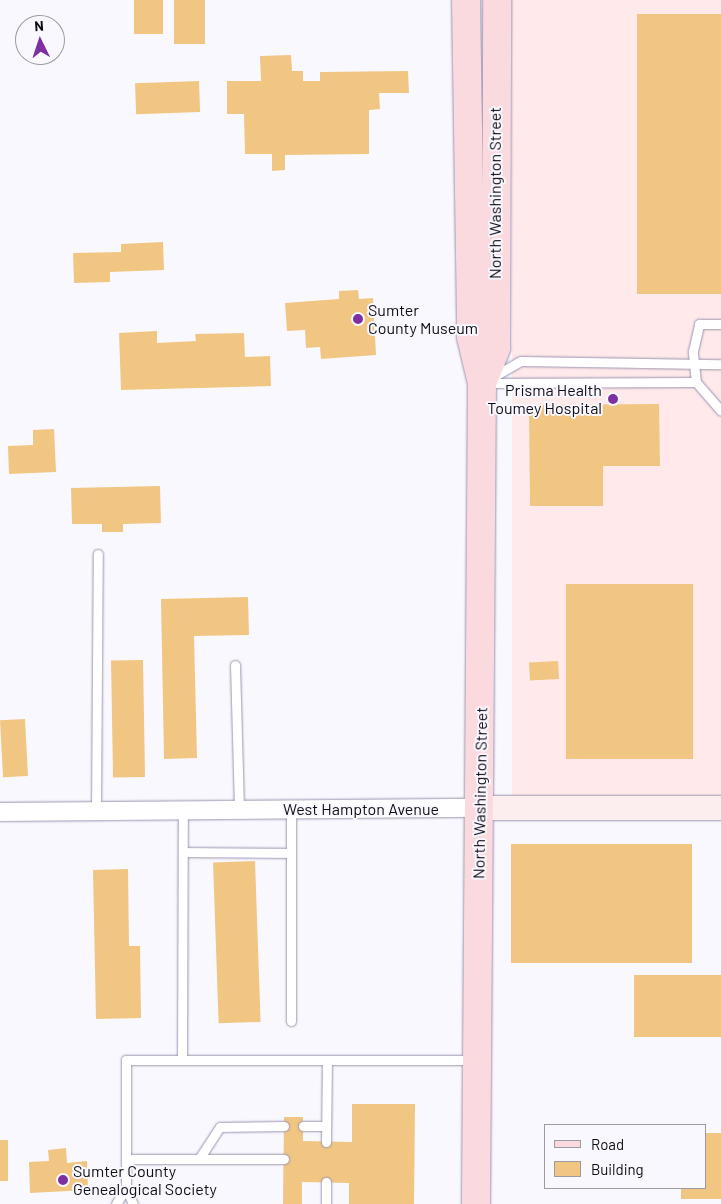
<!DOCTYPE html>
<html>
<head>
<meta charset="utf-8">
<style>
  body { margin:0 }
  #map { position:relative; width:721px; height:1204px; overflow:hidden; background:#f9f8fe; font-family:Barlow,sans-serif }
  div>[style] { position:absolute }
  .medical>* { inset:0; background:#ffe9ea; transform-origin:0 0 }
  .building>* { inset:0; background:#f1c682; transform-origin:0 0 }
  .roads { filter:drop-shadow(0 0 1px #9b94b0) drop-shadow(0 0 1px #9b94b0) }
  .lane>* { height:9px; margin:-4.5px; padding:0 4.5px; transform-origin:4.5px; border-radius:4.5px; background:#fff }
  .street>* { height:18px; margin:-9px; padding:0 9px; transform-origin:9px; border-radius:9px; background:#fff }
  .secondary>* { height:24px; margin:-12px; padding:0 12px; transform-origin:12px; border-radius:12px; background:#fcedef }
  .primary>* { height:28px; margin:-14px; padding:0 14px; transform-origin:14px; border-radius:14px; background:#fadadf }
  .dots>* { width:14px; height:14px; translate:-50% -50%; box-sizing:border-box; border:2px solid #f9f8fe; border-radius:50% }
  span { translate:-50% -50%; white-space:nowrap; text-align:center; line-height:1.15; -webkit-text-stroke:4px #f9f8fe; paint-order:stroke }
  .street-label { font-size:16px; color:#100d17 }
  .poi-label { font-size:16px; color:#100d17 }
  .left { translate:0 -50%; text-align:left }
  .right { translate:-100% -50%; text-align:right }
  .legend { position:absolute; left:544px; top:1124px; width:162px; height:65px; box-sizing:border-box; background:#f9f8fe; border:1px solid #9c9aa2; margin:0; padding:6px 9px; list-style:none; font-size:15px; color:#100d17 }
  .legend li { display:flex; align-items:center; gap:10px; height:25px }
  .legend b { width:25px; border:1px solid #9c9aa2 }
  .north { position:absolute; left:15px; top:15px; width:50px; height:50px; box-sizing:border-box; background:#f9f8fe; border:1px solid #9c9aa2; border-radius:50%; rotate:356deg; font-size:14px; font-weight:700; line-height:20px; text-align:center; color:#100d17 }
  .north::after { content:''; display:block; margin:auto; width:18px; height:22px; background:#7c30a2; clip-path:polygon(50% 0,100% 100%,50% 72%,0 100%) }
</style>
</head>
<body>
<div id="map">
  <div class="medical">
    <i style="left:512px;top:0;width:209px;height:799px"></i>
  </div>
  <div class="building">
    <i style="left:134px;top:0;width:29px;height:34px"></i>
    <i style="left:174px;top:0;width:31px;height:44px"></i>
    <i style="left:637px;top:14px;width:84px;height:280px"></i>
    <i style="clip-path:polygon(291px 55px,292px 71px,303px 71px,303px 81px,320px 81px,320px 72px,408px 71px,409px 93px,379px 93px,380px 109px,369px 110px,369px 154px,285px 155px,285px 170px,272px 171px,272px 154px,245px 154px,244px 114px,227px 114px,227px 81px,261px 81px,260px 56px)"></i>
    <i style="left:199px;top:81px;width:31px;height:64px;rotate:88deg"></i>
    <i style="clip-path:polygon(163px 242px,164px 270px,110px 272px,110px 282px,74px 283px,73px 253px,121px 252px,121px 244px)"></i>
    <i style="clip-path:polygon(358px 290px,359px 299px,373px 298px,376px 355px,321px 359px,320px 347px,306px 348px,305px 330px,287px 331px,285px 303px,339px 299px,339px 291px)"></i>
    <i style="clip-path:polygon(157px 331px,157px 343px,196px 341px,195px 334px,244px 333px,245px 357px,270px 356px,271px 386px,121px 390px,119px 333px)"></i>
    <i style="clip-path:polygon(659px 404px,660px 466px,603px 466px,603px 506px,530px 506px,529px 405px)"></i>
    <i style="clip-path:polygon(54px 429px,56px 472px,9px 474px,8px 446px,33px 445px,33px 430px)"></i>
    <i style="clip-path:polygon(160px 486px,161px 523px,123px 524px,123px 532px,102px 532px,102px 524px,72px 524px,71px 488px)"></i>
    <i style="left:693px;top:584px;width:175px;height:127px;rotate:90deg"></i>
    <i style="clip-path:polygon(248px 597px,249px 635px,194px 636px,197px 758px,164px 759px,161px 599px)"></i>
    <i style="left:143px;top:660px;width:117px;height:32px;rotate:89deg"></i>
    <i style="left:558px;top:661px;width:18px;height:29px;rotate:87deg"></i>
    <i style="left:25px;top:719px;width:57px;height:25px;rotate:87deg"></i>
    <i style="left:692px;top:844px;width:119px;height:181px;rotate:90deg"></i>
    <i style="left:255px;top:861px;width:161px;height:42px;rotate:88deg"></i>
    <i style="clip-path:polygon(128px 869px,129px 946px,140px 946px,141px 1018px,96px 1019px,93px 870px)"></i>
    <i style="left:721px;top:975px;width:62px;height:87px;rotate:90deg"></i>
    <i style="clip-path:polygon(352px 1104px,415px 1104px,414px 1204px,349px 1204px,349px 1183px,302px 1182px,302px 1204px,283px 1204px,284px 1117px,303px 1117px,303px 1141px,352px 1142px)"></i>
    <i style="clip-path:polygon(705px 1133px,721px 1133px,721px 1199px,681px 1199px,681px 1188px,705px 1188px)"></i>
    <i style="left:0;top:1140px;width:8px;height:41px"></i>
    <i style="clip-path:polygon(66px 1148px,67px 1163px,87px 1161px,88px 1190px,30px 1193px,29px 1162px,49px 1161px,48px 1150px)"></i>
  </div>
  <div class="roads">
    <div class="lane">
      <i style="left:491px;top:378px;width:34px;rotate:-30deg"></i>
      <i style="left:521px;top:361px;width:200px;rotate:0.9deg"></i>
      <i style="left:696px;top:382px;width:31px;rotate:-96deg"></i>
      <i style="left:693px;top:351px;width:28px;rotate:-77deg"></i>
      <i style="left:699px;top:324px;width:22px"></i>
      <i style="left:485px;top:383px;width:211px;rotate:-0.3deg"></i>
      <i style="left:696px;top:382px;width:38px;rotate:49deg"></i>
      <i style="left:235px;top:665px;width:145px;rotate:88.4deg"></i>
      <i style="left:291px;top:809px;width:212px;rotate:90deg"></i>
      <i style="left:96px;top:811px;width:257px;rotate:-89.6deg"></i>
      <i style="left:184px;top:852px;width:107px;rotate:0.5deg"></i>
      <i style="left:182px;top:1060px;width:250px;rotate:-89.8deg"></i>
      <i style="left:303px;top:1126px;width:23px"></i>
      <i style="left:326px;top:1142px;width:81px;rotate:-89.3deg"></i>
      <i style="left:126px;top:1159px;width:158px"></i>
      <i style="left:199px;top:1159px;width:38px;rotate:-57deg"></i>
      <i style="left:220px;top:1127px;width:64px;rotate:-0.9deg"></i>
      <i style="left:116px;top:1204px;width:19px;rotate:-58deg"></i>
      <i style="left:133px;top:1204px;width:17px;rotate:-114deg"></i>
      <i style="left:126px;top:1188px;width:128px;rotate:-90deg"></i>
      <i style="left:126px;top:1060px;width:348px"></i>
      <i style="left:326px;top:1204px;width:22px;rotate:-90deg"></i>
    </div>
    <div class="street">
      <i style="left:0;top:812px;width:480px;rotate:-0.5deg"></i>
    </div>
    <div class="secondary">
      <i style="left:480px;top:808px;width:241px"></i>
    </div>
    <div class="primary">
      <i style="left:466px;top:0;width:337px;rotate:89.1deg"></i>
      <i style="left:471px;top:337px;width:47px;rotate:76.6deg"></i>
      <i style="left:482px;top:383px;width:821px;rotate:90.42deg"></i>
      <i style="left:482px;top:383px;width:38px;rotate:-68deg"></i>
      <i style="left:496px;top:348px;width:348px;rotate:-89.8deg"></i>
    </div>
  </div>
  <div class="dots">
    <i style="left:358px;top:319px;background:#7c30a2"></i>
    <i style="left:613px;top:399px;background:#7c30a2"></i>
    <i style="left:63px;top:1180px;background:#7c30a2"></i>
  </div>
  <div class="street-label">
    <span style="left:495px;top:193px;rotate:-90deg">North Washington Street</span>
    <span style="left:480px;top:793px;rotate:-89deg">North Washington Street</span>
    <span style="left:361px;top:809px">West Hampton Avenue</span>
  </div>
  <div class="poi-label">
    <span class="left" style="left:368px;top:319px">Sumter<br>County Museum</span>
    <span class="right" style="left:602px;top:399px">Prisma Health<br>Toumey Hospital</span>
    <span class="left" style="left:73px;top:1180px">Sumter County<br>Genealogical Society</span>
  </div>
  <ul class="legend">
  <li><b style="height:6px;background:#fadadf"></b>Road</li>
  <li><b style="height:14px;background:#f1c682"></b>Building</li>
  </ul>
  <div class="north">N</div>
</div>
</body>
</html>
